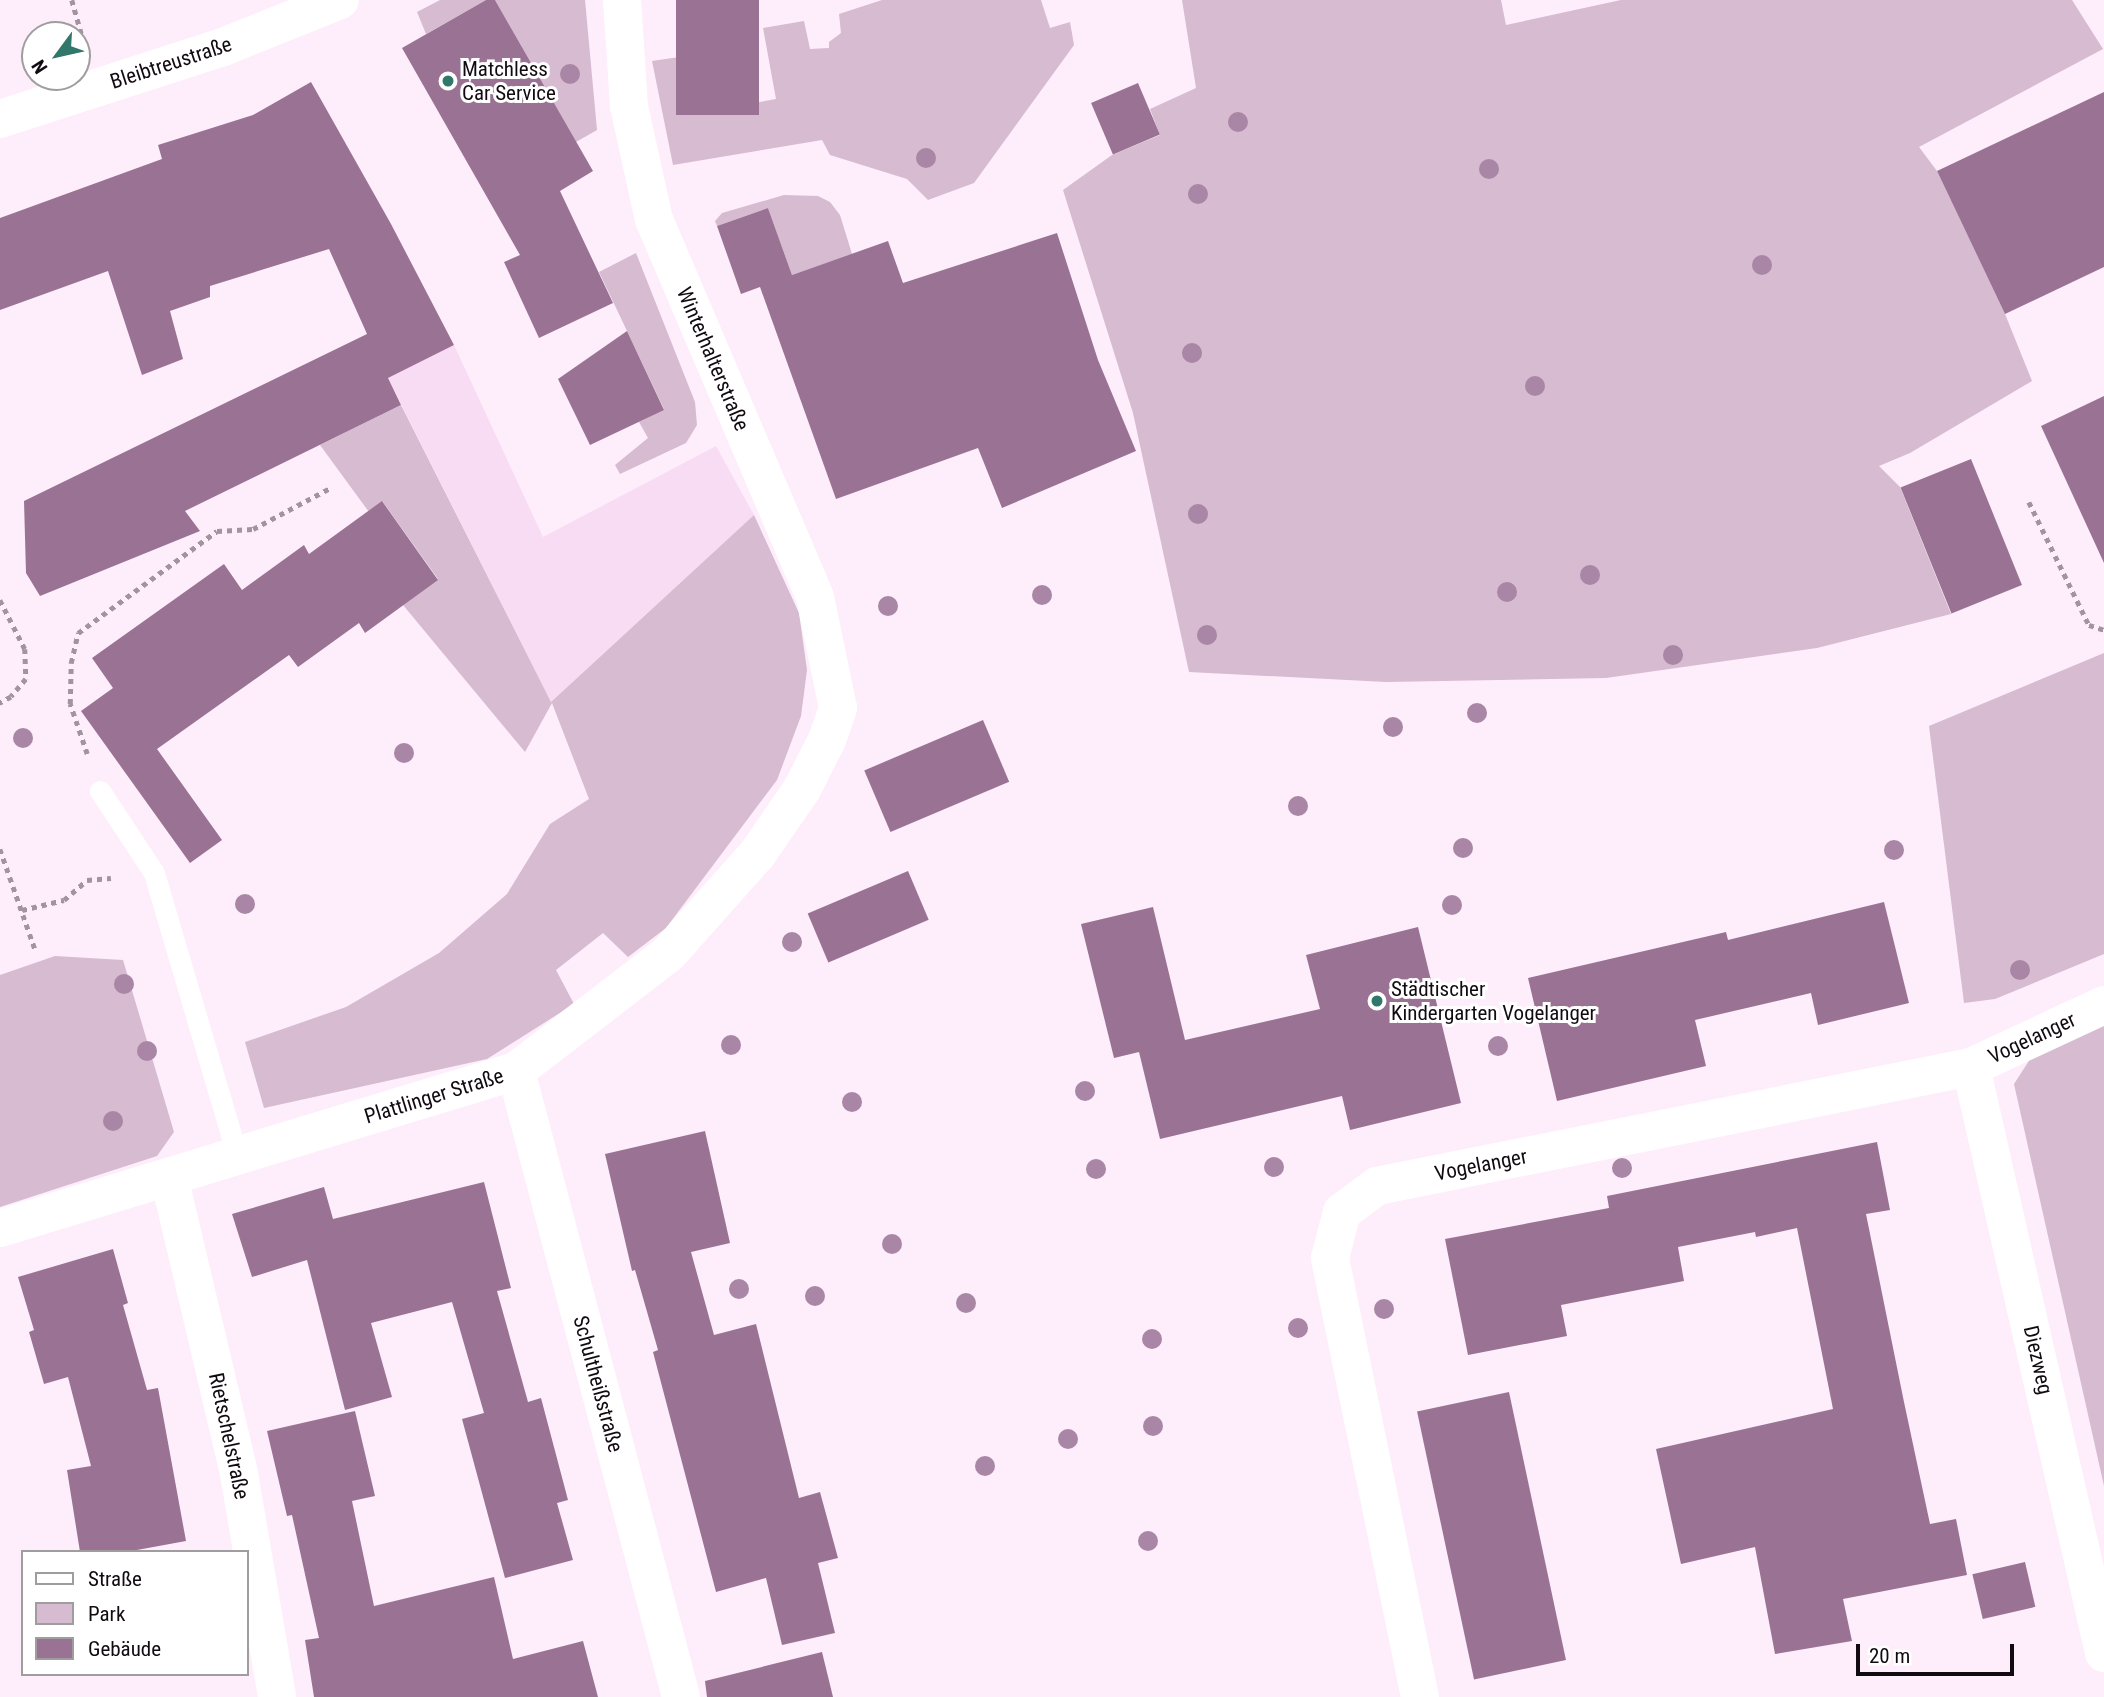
<!DOCTYPE html>
<html>
<head>
<meta charset="utf-8">
<style>
  body { margin:0 }
  #map { position:relative; width:2104px; height:1697px; overflow:hidden; background:#feedfb; font-family:"Roboto Condensed",sans-serif }
  div>[style] { position:absolute }
  .built>* { inset:0; background:#f8dcf4 }
  .green>* { inset:0; background:#d6bbd1 }
  .building>* { inset:0; background:#9a7394; transform-origin:0 0 }
  .path>* { height:4.5px; margin-top:-2.25px; transform-origin:0; background:repeating-linear-gradient(90deg,#a1949e 0 5px,transparent 0 10px) }
  .service>* { height:21px; margin:-10.5px; padding:0 10.5px; transform-origin:10.5px; border-radius:10.5px; background:#fff }
  .minor>* { height:38px; margin:-19px; padding:0 19px; transform-origin:19px; border-radius:19px; background:#fff }
  .trees>* { width:20px; height:20px; margin:-10px; border-radius:50%; background:#a986a5 }
  .dots>* { width:19px; height:19px; translate:-50% -50%; box-sizing:border-box; border:4px solid #fff; border-radius:50% }
  span { translate:-50% -50%; white-space:nowrap; text-align:center; line-height:1.15; -webkit-text-stroke:6px #fff; paint-order:stroke }
  .street-label { font-size:21px; color:#110a10 }
  .poi-label { font-size:21px; color:#110a10 }
  .left { translate:0 -50%; text-align:left }
  .legend { position:absolute; left:21px; top:1550px; width:228px; height:126px; box-sizing:border-box; background:#fff; border:2px solid #a09d9f; margin:0; padding:9px 12px; list-style:none; font-size:21px; color:#110a10 }
  .legend li { display:flex; align-items:center; gap:14px; height:35px }
  .legend b { width:35px; border:2px solid #a09d9f }
  .north { position:absolute; left:21px; top:21px; width:70px; height:70px; box-sizing:border-box; background:#fff; border:2px solid #a09d9f; border-radius:50%; rotate:237deg; font-size:19px; font-weight:700; line-height:28px; text-align:center; color:#110a10 }
  .north::after { content:''; display:block; margin:auto; width:24px; height:32px; background:#32776c; clip-path:polygon(50% 0,100% 100%,50% 72%,0 100%) }
  .scale { position:absolute; left:1856px; top:1644px; width:158px; height:32px; box-sizing:border-box; border:4px solid #110a10; border-top:0; padding-left:9px; font-size:21px; line-height:24px; white-space:nowrap; color:#110a10; -webkit-text-stroke:5px #fff; paint-order:stroke }
</style>
</head>
<body>
<div id="map">
  <div class="built">
    <i style="clip-path:polygon(454px 345px,543px 537px,716px 446px,754px 515px,551px 702px,388px 378px)"></i>
  </div>
  <div class="green">
    <i style="clip-path:polygon(440px 0,486px 0,426px 34px,417px 12px)"></i>
    <i style="clip-path:polygon(495px 0,585px 0,597px 130px,576px 142px)"></i>
    <i style="clip-path:polygon(882px 0,1041px 0,1050px 28px,1070px 22px,1074px 45px,974px 183px,928px 200px,907px 179px,830px 155px,822px 140px,673px 165px,652px 61px,686px 56px,697px 113px,776px 99px,763px 28px,804px 21px,810px 49px,829px 48px,829px 42px,841px 33px,839px 14px)"></i>
    <i style="clip-path:polygon(1182px 0,1501px 0,1506px 25px,1621px 0,2072px 0,2103px 49px,1919px 147px,1937px 171px,2005px 314px,2032px 381px,1910px 453px,1879px 466px,1900px 487px,1951px 614px,1817px 648px,1606px 678px,1386px 682px,1189px 672px,1133px 413px,1063px 190px,1112px 155px,1160px 135px,1150px 109px,1196px 88px)"></i>
    <i style="clip-path:polygon(784px 195px,818px 196px,830px 202px,840px 215px,852px 254px,792px 275px,768px 208px,717px 226px,715px 221px,722px 213px)"></i>
    <i style="clip-path:polygon(636px 253px,695px 402px,697px 425px,686px 443px,620px 474px,615px 465px,648px 438px,639px 422px,664px 409px,599px 272px)"></i>
    <i style="clip-path:polygon(401px 405px,551px 702px,754px 515px,799px 613px,807px 670px,801px 716px,777px 780px,666px 928px,628px 957px,603px 933px,556px 970px,574px 1004px,487px 1059px,264px 1108px,245px 1042px,346px 1007px,439px 953px,507px 894px,550px 824px,589px 799px,552px 703px,525px 752px,403px 605px,438px 579px,383px 502px,369px 512px,320px 445px)"></i>
    <i style="clip-path:polygon(2104px 653px,2104px 954px,1995px 999px,1964px 1003px,1929px 726px)"></i>
    <i style="clip-path:polygon(55px 956px,123px 960px,174px 1132px,157px 1156px,0 1207px,0 975px)"></i>
    <i style="clip-path:polygon(2104px 1023px,2104px 1486px,2014px 1084px,2034px 1053px)"></i>
  </div>
  <div class="building">
    <i style="clip-path:polygon(486px 0,495px 0,593px 171px,560px 191px,613px 303px,539px 338px,504px 262px,520px 255px,402px 48px)"></i>
    <i style="left:676px;top:0;width:83px;height:115px"></i>
    <i style="clip-path:polygon(311px 82px,391px 224px,454px 345px,388px 378px,401px 405px,185px 511px,200px 531px,40px 596px,26px 573px,24px 501px,367px 334px,329px 249px,210px 286px,210px 297px,170px 311px,183px 359px,142px 375px,108px 271px,0 310px,0 218px,162px 159px,158px 145px,253px 115px)"></i>
    <i style="left:1138px;top:83px;width:56px;height:51px;rotate:67deg"></i>
    <i style="clip-path:polygon(2104px 92px,2104px 267px,2005px 314px,1937px 171px)"></i>
    <i style="clip-path:polygon(768px 208px,792px 275px,888px 241px,903px 283px,1057px 233px,1098px 360px,1136px 451px,1002px 508px,978px 448px,836px 499px,760px 287px,741px 294px,717px 226px)"></i>
    <i style="clip-path:polygon(627px 331px,664px 410px,590px 445px,558px 379px)"></i>
    <i style="clip-path:polygon(2104px 396px,2104px 563px,2041px 426px)"></i>
    <i style="left:1971px;top:459px;width:136px;height:76px;rotate:68deg"></i>
    <i style="clip-path:polygon(382px 501px,438px 580px,365px 633px,359px 623px,298px 667px,289px 655px,157px 749px,222px 840px,190px 863px,81px 711px,113px 688px,92px 658px,224px 564px,242px 590px,304px 545px,309px 554px)"></i>
    <i style="left:983px;top:720px;width:67px;height:129px;rotate:67deg"></i>
    <i style="left:908px;top:871px;width:53px;height:109px;rotate:67deg"></i>
    <i style="clip-path:polygon(1884px 902px,1909px 1003px,1818px 1025px,1811px 993px,1695px 1020px,1706px 1066px,1557px 1101px,1528px 978px,1726px 932px,1728px 940px)"></i>
    <i style="clip-path:polygon(1153px 907px,1185px 1040px,1320px 1009px,1306px 955px,1418px 927px,1461px 1103px,1350px 1130px,1342px 1096px,1160px 1139px,1139px 1052px,1114px 1058px,1081px 924px)"></i>
    <i style="clip-path:polygon(705px 1131px,730px 1243px,691px 1252px,714px 1335px,756px 1324px,799px 1498px,820px 1492px,838px 1558px,818px 1563px,835px 1633px,782px 1645px,766px 1578px,716px 1592px,653px 1352px,658px 1350px,635px 1270px,632px 1271px,605px 1154px)"></i>
    <i style="clip-path:polygon(1877px 1142px,1890px 1210px,1866px 1214px,1904px 1402px,1930px 1524px,1956px 1519px,1967px 1575px,1843px 1599px,1852px 1641px,1775px 1654px,1755px 1547px,1681px 1564px,1656px 1449px,1833px 1409px,1797px 1228px,1756px 1237px,1755px 1232px,1678px 1247px,1684px 1281px,1561px 1305px,1567px 1336px,1468px 1355px,1445px 1239px,1609px 1208px,1607px 1196px)"></i>
    <i style="clip-path:polygon(484px 1182px,511px 1288px,497px 1291px,528px 1402px,541px 1398px,568px 1500px,557px 1503px,573px 1560px,505px 1578px,462px 1419px,484px 1413px,452px 1302px,371px 1323px,392px 1397px,345px 1410px,307px 1260px,252px 1277px,232px 1214px,324px 1187px,333px 1219px)"></i>
    <i style="clip-path:polygon(113px 1249px,128px 1303px,123px 1305px,147px 1390px,158px 1388px,186px 1541px,126px 1552px,80px 1552px,67px 1470px,91px 1466px,68px 1377px,44px 1384px,29px 1332px,34px 1330px,18px 1277px)"></i>
    <i style="left:1509px;top:1392px;width:274px;height:94px;rotate:78deg"></i>
    <i style="clip-path:polygon(355px 1411px,375px 1496px,352px 1501px,374px 1606px,494px 1577px,513px 1659px,583px 1641px,598px 1697px,314px 1697px,305px 1640px,319px 1638px,292px 1515px,287px 1516px,267px 1431px)"></i>
    <i style="left:2025px;top:1562px;width:46px;height:54px;rotate:77deg"></i>
    <i style="clip-path:polygon(822px 1652px,833px 1697px,707px 1697px,705px 1681px)"></i>
  </div>
  <div class="path">
    <i style="left:72px;top:0;width:45px;rotate:74.4deg"></i>
    <i style="left:2029px;top:502px;width:137px;rotate:64deg"></i>
    <i style="left:2089px;top:625px;width:16px;rotate:18deg"></i>
    <i style="left:0;top:600px;width:55px;rotate:63deg"></i>
    <i style="left:25px;top:649px;width:30px;rotate:88deg"></i>
    <i style="left:26px;top:679px;width:23px;rotate:130deg"></i>
    <i style="left:11px;top:697px;width:13px;rotate:151deg"></i>
    <i style="left:87px;top:754px;width:53px;rotate:-108.8deg"></i>
    <i style="left:70px;top:704px;width:41px;rotate:-88.6deg"></i>
    <i style="left:71px;top:663px;width:31px;rotate:-77deg"></i>
    <i style="left:78px;top:633px;width:172px;rotate:-36.3deg"></i>
    <i style="left:217px;top:531px;width:36px;rotate:-3deg"></i>
    <i style="left:253px;top:529px;width:89px;rotate:-28deg"></i>
    <i style="left:0;top:849px;width:109px;rotate:70.7deg"></i>
    <i style="left:22px;top:910px;width:43px;rotate:-13.4deg"></i>
    <i style="left:64px;top:900px;width:30px;rotate:-41deg"></i>
    <i style="left:87px;top:880px;width:24px;rotate:-5deg"></i>
  </div>
  <div class="service">
    <i style="left:100px;top:791px;width:98px;rotate:56.6deg"></i>
    <i style="left:154px;top:873px;width:294px;rotate:73.6deg"></i>
  </div>
  <div class="minor">
    <i style="left:0;top:119px;width:234px;rotate:-17.9deg"></i>
    <i style="left:223px;top:47px;width:126px;rotate:-21.9deg"></i>
    <i style="left:1971px;top:1067px;width:601px;rotate:77.21deg"></i>
    <i style="left:516px;top:1071px;width:647px;rotate:75.23deg"></i>
    <i style="left:169px;top:1177px;width:305px;rotate:76.7deg"></i>
    <i style="left:239px;top:1474px;width:226px;rotate:80.3deg"></i>
    <i style="left:0;top:1228px;width:539px;rotate:-16.92deg"></i>
    <i style="left:516px;top:1071px;width:193px;rotate:-37.6deg"></i>
    <i style="left:669px;top:953px;width:134px;rotate:-48.3deg"></i>
    <i style="left:758px;top:853px;width:78px;rotate:-55.5deg"></i>
    <i style="left:802px;top:789px;width:55px;rotate:-63deg"></i>
    <i style="left:827px;top:740px;width:34px;rotate:-71deg"></i>
    <i style="left:838px;top:708px;width:113px;rotate:-101.7deg"></i>
    <i style="left:815px;top:597px;width:410px;rotate:-113.1deg"></i>
    <i style="left:654px;top:220px;width:117px;rotate:-102.4deg"></i>
    <i style="left:629px;top:106px;width:106px;rotate:-93.8deg"></i>
    <i style="left:1420px;top:1697px;width:448px;rotate:-101.6deg"></i>
    <i style="left:1330px;top:1258px;width:48px;rotate:-75.4deg"></i>
    <i style="left:1342px;top:1212px;width:44px;rotate:-36.6deg"></i>
    <i style="left:1377px;top:1186px;width:606px;rotate:-11.33deg"></i>
    <i style="left:1971px;top:1067px;width:147px;rotate:-25deg"></i>
  </div>
  <div class="trees">
    <i style="left:570px;top:74px"></i>
    <i style="left:1238px;top:122px"></i>
    <i style="left:926px;top:158px"></i>
    <i style="left:1489px;top:169px"></i>
    <i style="left:1198px;top:194px"></i>
    <i style="left:1762px;top:265px"></i>
    <i style="left:1192px;top:353px"></i>
    <i style="left:1535px;top:386px"></i>
    <i style="left:1198px;top:514px"></i>
    <i style="left:1590px;top:575px"></i>
    <i style="left:1507px;top:592px"></i>
    <i style="left:1042px;top:595px"></i>
    <i style="left:888px;top:606px"></i>
    <i style="left:1207px;top:635px"></i>
    <i style="left:1673px;top:655px"></i>
    <i style="left:1477px;top:713px"></i>
    <i style="left:1393px;top:727px"></i>
    <i style="left:23px;top:738px"></i>
    <i style="left:404px;top:753px"></i>
    <i style="left:1298px;top:806px"></i>
    <i style="left:1463px;top:848px"></i>
    <i style="left:1894px;top:850px"></i>
    <i style="left:245px;top:904px"></i>
    <i style="left:1452px;top:905px"></i>
    <i style="left:792px;top:942px"></i>
    <i style="left:2020px;top:970px"></i>
    <i style="left:124px;top:984px"></i>
    <i style="left:731px;top:1045px"></i>
    <i style="left:1498px;top:1046px"></i>
    <i style="left:147px;top:1051px"></i>
    <i style="left:1085px;top:1091px"></i>
    <i style="left:852px;top:1102px"></i>
    <i style="left:113px;top:1121px"></i>
    <i style="left:1274px;top:1167px"></i>
    <i style="left:1622px;top:1168px"></i>
    <i style="left:1096px;top:1169px"></i>
    <i style="left:892px;top:1244px"></i>
    <i style="left:739px;top:1289px"></i>
    <i style="left:815px;top:1296px"></i>
    <i style="left:966px;top:1303px"></i>
    <i style="left:1384px;top:1309px"></i>
    <i style="left:1298px;top:1328px"></i>
    <i style="left:1152px;top:1339px"></i>
    <i style="left:1153px;top:1426px"></i>
    <i style="left:1068px;top:1439px"></i>
    <i style="left:985px;top:1466px"></i>
    <i style="left:1148px;top:1541px"></i>
  </div>
  <div class="dots">
    <i style="left:448px;top:81px;background:#32776c"></i>
    <i style="left:1377px;top:1001px;background:#32776c"></i>
  </div>
  <div class="street-label">
    <span style="left:171px;top:63px;rotate:-18deg">Bleibtreustraße</span>
    <span style="left:713px;top:359px;rotate:67deg">Winterhalterstraße</span>
    <span style="left:2032px;top:1038px;rotate:-25deg">Vogelanger</span>
    <span style="left:434px;top:1096px;rotate:-17deg">Plattlinger Straße</span>
    <span style="left:1481px;top:1165px;rotate:-11deg">Vogelanger</span>
    <span style="left:2038px;top:1360px;rotate:77deg">Diezweg</span>
    <span style="left:598px;top:1384px;rotate:75deg">Schultheißstraße</span>
    <span style="left:229px;top:1436px;rotate:78deg">Rietschelstraße</span>
  </div>
  <div class="poi-label">
    <span class="left" style="left:462px;top:81px">Matchless<br>Car Service</span>
    <span class="left" style="left:1391px;top:1001px">Städtischer<br>Kindergarten Vogelanger</span>
  </div>
  <ul class="legend">
  <li><b style="height:9px;background:#fff"></b>Straße</li>
  <li><b style="height:19px;background:#d6bbd1"></b>Park</li>
  <li><b style="height:19px;background:#9a7394"></b>Gebäude</li>
  </ul>
  <div class="north">N</div>
  <div class="scale">20 m</div>
</div>
</body>
</html>
